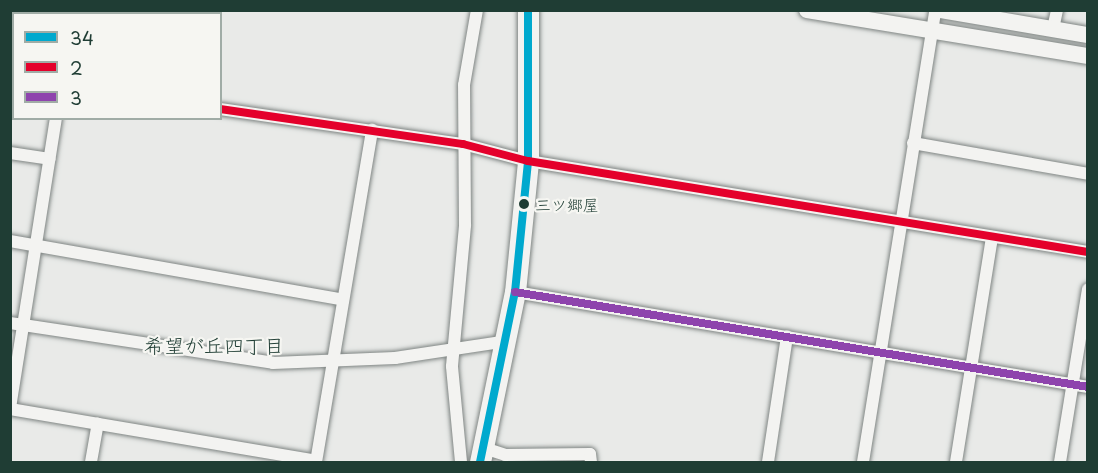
<!DOCTYPE html>
<html>
<head>
<meta charset="utf-8">
<style>
  body { margin:0 }
  #map { position:relative; width:1098px; height:473px; overflow:hidden; background:#e9eae8; font-family:"Playpen Sans","Klee One",sans-serif }
  div>[style] { position:absolute }
  .roads { filter:drop-shadow(0 0 2px #7f8583) drop-shadow(0 0 2px #7f8583) }
  .street>* { height:12px; margin:-6px; padding:0 6px; transform-origin:6px; border-radius:6px; background:#f3f3f1 }
  .secondary>* { height:16px; margin:-8px; padding:0 8px; transform-origin:8px; border-radius:8px; background:#f3f3f1 }
  .highway>* { height:21px; margin:-10.5px; padding:0 10.5px; transform-origin:10.5px; border-radius:10.5px; background:#f3f3f1 }
  .bus-1>* { height:8px; margin:-4px; padding:0 4px; transform-origin:4px; border-radius:4px; background:#00a9ce }
  .bus-2>* { height:8px; margin:-4px; padding:0 4px; transform-origin:4px; border-radius:4px; background:#e4002b }
  .bus-3>* { height:8px; margin:-4px; padding:0 4px; transform-origin:4px; border-radius:4px; background:#8e44ad }
  .dots>* { width:16px; height:16px; translate:-50% -50%; box-sizing:border-box; border:3px solid #f6f6f2; border-radius:50% }
  span { translate:-50% -50%; white-space:nowrap; text-align:center; line-height:1.15; -webkit-text-stroke:4.5px #f6f6f2; paint-order:stroke }
  .bus-label { font-size:16px; color:#1f3d34 }
  .left { translate:0 -50%; text-align:left }
  .neighbourhood-label { font-size:20px; color:#1f3d34 }
  .frame { position:absolute; inset:0; border:12px solid #1f3d34; pointer-events:none }
  .legend { position:absolute; left:12px; top:12px; width:210px; height:108px; box-sizing:border-box; background:#f6f6f2; border:2px solid #a0aca6; margin:0; padding:8px 10px; list-style:none; font-size:18px; color:#1f3d34 }
  .legend li { display:flex; align-items:center; gap:12px; height:30px }
  .legend b { width:30px; border:2px solid #a0aca6 }
</style>
</head>
<body>
<div id="map">
  <div class="roads">
    <div class="street">
      <i style="left:72px;top:14px;width:4px;rotate:-76deg"></i>
      <i style="left:1053px;top:29px;width:19px;rotate:-78deg"></i>
      <i style="left:10px;top:74px;width:4px"></i>
      <i style="left:220px;top:109px;width:246px;rotate:8.2deg"></i>
      <i style="left:463px;top:144px;width:67px;rotate:14.7deg"></i>
      <i style="left:528px;top:161px;width:567px;rotate:9.23deg"></i>
      <i style="left:913px;top:143px;width:178px;rotate:10deg"></i>
      <i style="left:10px;top:153px;width:40px;rotate:8.5deg"></i>
      <i style="left:10px;top:241px;width:338px;rotate:10deg"></i>
      <i style="left:515px;top:292px;width:581px;rotate:9.41deg"></i>
      <i style="left:10px;top:323px;width:266px;rotate:8.6deg"></i>
      <i style="left:273px;top:363px;width:122px;rotate:-2.3deg"></i>
      <i style="left:395px;top:358px;width:113px;rotate:-8.6deg"></i>
      <i style="left:10px;top:408px;width:294px;rotate:-81deg"></i>
      <i style="left:10px;top:409px;width:310px;rotate:9.6deg"></i>
      <i style="left:484px;top:448px;width:22px;rotate:18deg"></i>
      <i style="left:505px;top:455px;width:85px;rotate:-0.7deg"></i>
      <i style="left:590px;top:454px;width:8px;rotate:83deg"></i>
      <i style="left:91px;top:462px;width:39px;rotate:-80deg"></i>
      <i style="left:316px;top:462px;width:337px;rotate:-80.4deg"></i>
      <i style="left:461px;top:462px;width:96px;rotate:-95.4deg"></i>
      <i style="left:452px;top:366px;width:142px;rotate:-84.7deg"></i>
      <i style="left:465px;top:225px;width:140px;rotate:-90.4deg"></i>
      <i style="left:464px;top:85px;width:76px;rotate:-80.2deg"></i>
      <i style="left:768px;top:462px;width:127px;rotate:-81.4deg"></i>
      <i style="left:863px;top:462px;width:458px;rotate:-80.9deg"></i>
      <i style="left:956px;top:462px;width:228px;rotate:-80.9deg"></i>
      <i style="left:1060px;top:462px;width:175px;rotate:-80.8deg"></i>
    </div>
    <div class="secondary">
      <i style="left:807px;top:10px;width:285px;rotate:9.3deg"></i>
      <i style="left:941px;top:10px;width:149px;rotate:9.7deg"></i>
    </div>
    <div class="highway">
      <i style="left:480px;top:462px;width:174px;rotate:-78.4deg"></i>
      <i style="left:515px;top:292px;width:132px;rotate:-84.3deg"></i>
      <i style="left:528px;top:161px;width:151px;rotate:-90deg"></i>
    </div>
  </div>
  <div class="bus-1">
    <i style="left:480px;top:462px;width:174px;rotate:-78.4deg"></i>
    <i style="left:515px;top:292px;width:132px;rotate:-84.3deg"></i>
    <i style="left:528px;top:161px;width:151px;rotate:-90deg"></i>
  </div>
  <div class="bus-2">
    <i style="left:220px;top:109px;width:246px;rotate:8.2deg"></i>
    <i style="left:463px;top:144px;width:67px;rotate:14.7deg"></i>
    <i style="left:528px;top:161px;width:567px;rotate:9.23deg"></i>
  </div>
  <div class="bus-3">
    <i style="left:515px;top:292px;width:581px;rotate:9.41deg"></i>
  </div>
  <div class="dots">
    <i style="left:524px;top:204px;background:#1f3d34"></i>
  </div>
  <div class="bus-label">
    <span class="left" style="left:535px;top:204px">三ツ郷屋</span>
  </div>
  <div class="neighbourhood-label">
    <span style="left:214px;top:345px">希望が丘四丁目</span>
  </div>
  <div class="frame"></div>
  <ul class="legend">
  <li><b style="height:8px;background:#00a9ce"></b>34</li>
  <li><b style="height:8px;background:#e4002b"></b>2</li>
  <li><b style="height:8px;background:#8e44ad"></b>3</li>
  </ul>
</div>
</body>
</html>
